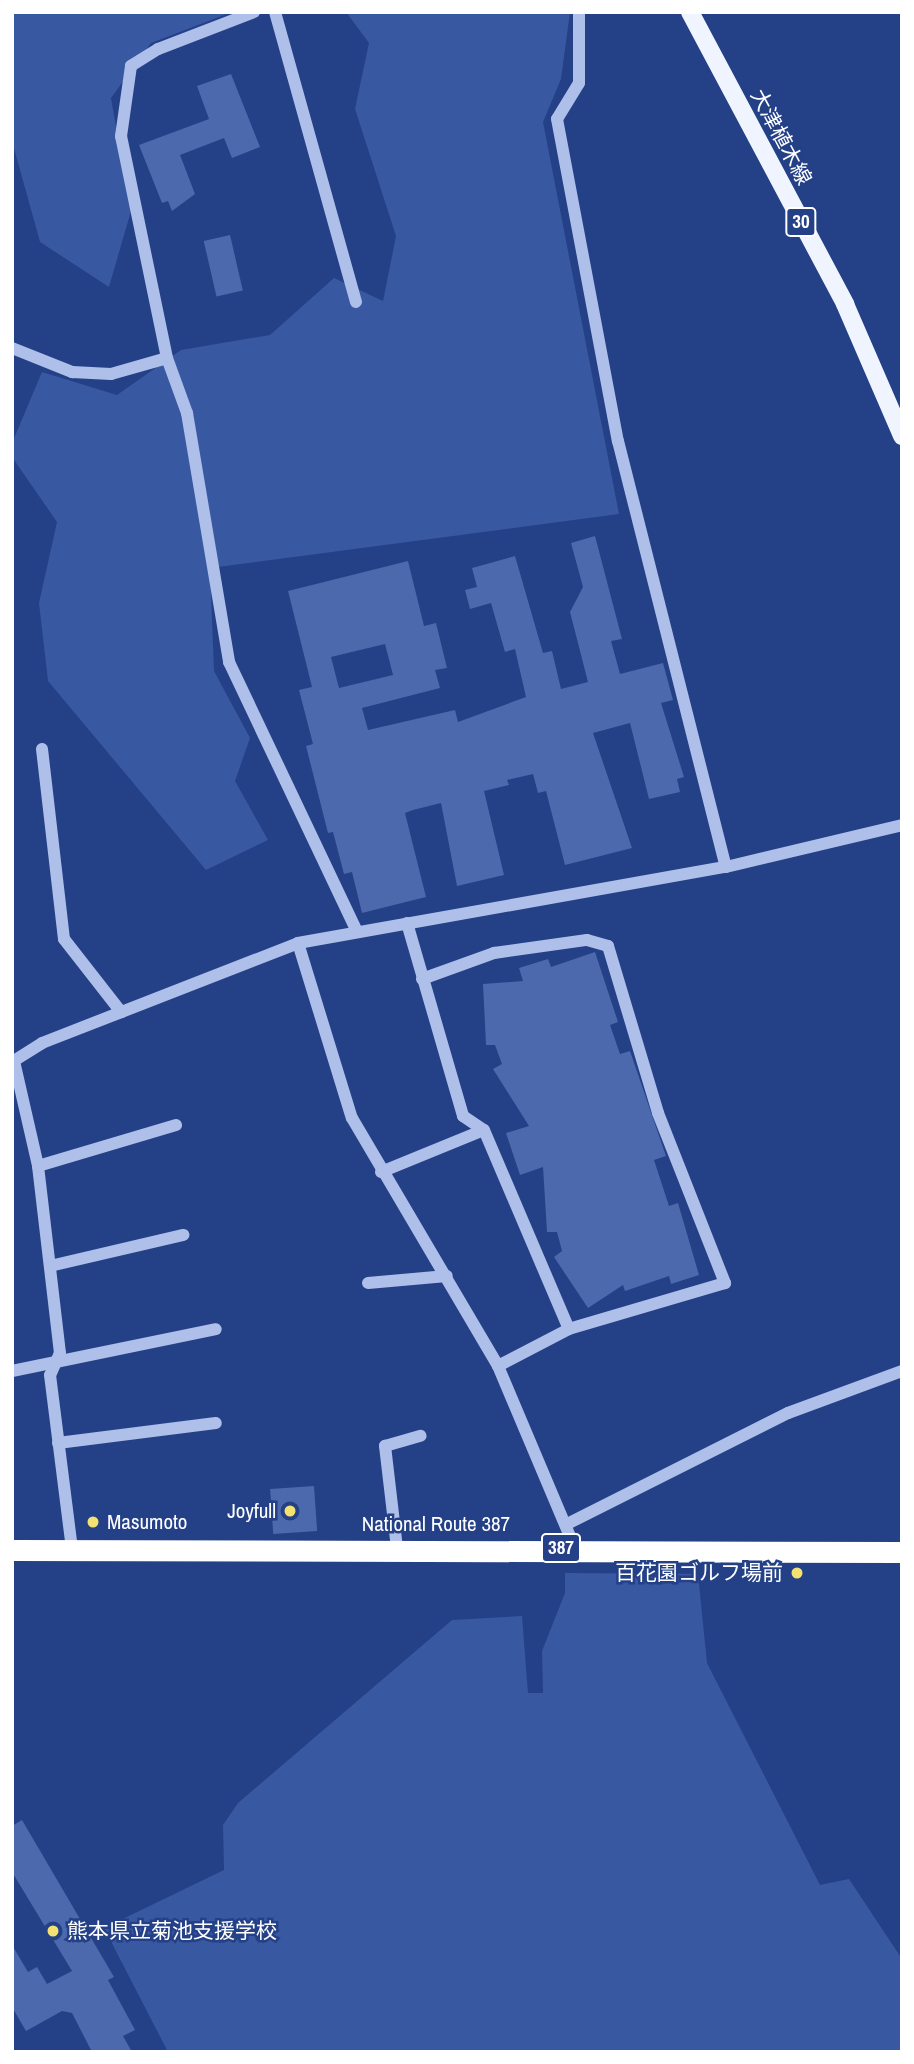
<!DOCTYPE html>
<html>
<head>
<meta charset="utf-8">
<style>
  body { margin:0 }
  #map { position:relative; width:914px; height:2064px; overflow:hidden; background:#244086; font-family:"Archivo Narrow","Noto Sans JP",sans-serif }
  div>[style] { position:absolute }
  .green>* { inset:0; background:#3858a2 }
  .building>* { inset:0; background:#4c69ad; transform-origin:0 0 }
  .minor>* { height:12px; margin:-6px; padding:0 6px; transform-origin:6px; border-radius:6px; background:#aebfe9 }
  .major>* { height:18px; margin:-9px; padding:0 9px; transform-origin:9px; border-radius:9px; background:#f0f4fe }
  .highway>* { height:21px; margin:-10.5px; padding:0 10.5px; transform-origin:10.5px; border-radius:10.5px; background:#fff }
  .dots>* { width:19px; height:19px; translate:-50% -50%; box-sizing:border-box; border:4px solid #244086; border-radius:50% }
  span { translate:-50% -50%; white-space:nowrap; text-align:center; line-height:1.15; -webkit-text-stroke:5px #244086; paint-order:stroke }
  .shield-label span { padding:2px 5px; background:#244086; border:2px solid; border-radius:5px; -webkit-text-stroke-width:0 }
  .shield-label { font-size:19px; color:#fff; font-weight:700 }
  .street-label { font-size:21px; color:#fff }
  .poi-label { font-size:21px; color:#fff }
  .right { translate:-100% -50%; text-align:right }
  .left { translate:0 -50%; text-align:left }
  .frame { position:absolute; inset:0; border:14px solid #fff; pointer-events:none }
</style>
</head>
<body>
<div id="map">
  <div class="green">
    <i style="clip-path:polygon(12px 12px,232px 12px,151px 43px,111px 98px,131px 211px,109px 287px,40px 242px,12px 141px)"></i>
    <i style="clip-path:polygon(346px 12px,570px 12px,561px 79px,543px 122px,619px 514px,210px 568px,214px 671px,250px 738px,235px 781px,268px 840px,206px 870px,48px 681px,39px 603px,57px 522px,12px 457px,12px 443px,42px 372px,117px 395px,181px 350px,270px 335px,334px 278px,383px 301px,396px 236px,355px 109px,369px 43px)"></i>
    <i style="clip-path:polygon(565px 1573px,698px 1574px,707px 1663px,820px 1885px,849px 1879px,902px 1959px,902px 2052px,168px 2052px,104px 1928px,224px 1870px,223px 1825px,238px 1803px,452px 1620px,522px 1616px,528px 1693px,543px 1693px,542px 1651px,565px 1593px)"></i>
  </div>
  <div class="building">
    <i style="clip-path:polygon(231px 74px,260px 147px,232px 158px,224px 138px,180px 155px,195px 194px,172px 211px,168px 201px,162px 203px,139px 145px,209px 119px,197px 86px)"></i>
    <i style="left:230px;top:235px;width:57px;height:27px;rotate:77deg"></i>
    <i style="clip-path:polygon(evenodd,595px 536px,622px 639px,611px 641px,620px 674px,663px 663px,673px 700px,661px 703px,684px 777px,677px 779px,680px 792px,649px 799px,630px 723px,593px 733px,632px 848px,565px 865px,546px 791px,538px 793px,533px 774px,507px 780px,509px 785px,484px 791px,504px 875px,457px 886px,441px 803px,413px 810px,405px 813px,426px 897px,362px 913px,352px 872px,344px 874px,333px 832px,328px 833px,306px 746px,313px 744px,299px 690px,312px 687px,288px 591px,408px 561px,424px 626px,436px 623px,447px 668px,435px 670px,440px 688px,362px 708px,368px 730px,455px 710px,458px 722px,526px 697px,515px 649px,505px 652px,491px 603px,470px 609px,465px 590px,477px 587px,472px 568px,515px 556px,543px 653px,552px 651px,561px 689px,588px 682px,570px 612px,583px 587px,571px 543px,595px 536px,385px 644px,393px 675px,339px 688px,331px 657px,385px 644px)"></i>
    <i style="clip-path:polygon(595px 952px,618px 1022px,610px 1025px,620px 1054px,630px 1051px,666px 1156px,654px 1160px,669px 1206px,678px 1203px,699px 1275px,671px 1284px,669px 1276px,625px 1291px,623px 1285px,588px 1308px,554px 1257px,562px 1251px,557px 1232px,547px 1232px,543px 1167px,520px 1175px,506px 1133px,529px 1126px,493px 1069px,502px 1064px,495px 1045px,486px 1045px,483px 984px,523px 981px,519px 968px,548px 959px,551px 967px)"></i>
    <i style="left:314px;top:1486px;width:45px;height:44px;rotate:86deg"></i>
    <i style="clip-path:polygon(22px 1820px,114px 1977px,108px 1980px,135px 2030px,123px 2036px,132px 2052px,92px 2052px,72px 2013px,62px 2011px,26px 2031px,12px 2007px,12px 1945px,28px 1972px,37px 1967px,47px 1984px,72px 1971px,12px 1872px,12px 1826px)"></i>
  </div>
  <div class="minor">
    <i style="left:254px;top:12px;width:103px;rotate:158.9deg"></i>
    <i style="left:158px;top:49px;width:32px;rotate:148deg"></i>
    <i style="left:131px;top:66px;width:71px;rotate:98.1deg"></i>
    <i style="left:121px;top:136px;width:227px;rotate:78.3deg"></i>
    <i style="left:167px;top:358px;width:59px;rotate:70deg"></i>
    <i style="left:187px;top:413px;width:253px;rotate:80.4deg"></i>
    <i style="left:229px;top:662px;width:299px;rotate:64.6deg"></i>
    <i style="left:275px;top:12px;width:301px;rotate:74.4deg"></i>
    <i style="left:579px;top:12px;width:71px;rotate:90deg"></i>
    <i style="left:579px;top:83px;width:42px;rotate:121.4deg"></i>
    <i style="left:557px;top:119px;width:328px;rotate:79.3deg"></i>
    <i style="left:618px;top:441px;width:439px;rotate:75.8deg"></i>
    <i style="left:12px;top:348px;width:65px;rotate:21.8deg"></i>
    <i style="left:72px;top:372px;width:39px;rotate:3deg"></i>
    <i style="left:111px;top:374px;width:58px;rotate:-15.9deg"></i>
    <i style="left:42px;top:749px;width:191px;rotate:83.4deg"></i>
    <i style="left:64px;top:939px;width:93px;rotate:52deg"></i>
    <i style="left:407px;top:923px;width:201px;rotate:73.8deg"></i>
    <i style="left:463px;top:1116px;width:25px;rotate:34deg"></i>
    <i style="left:484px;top:1130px;width:216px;rotate:66.9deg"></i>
    <i style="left:298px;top:943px;width:183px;rotate:72.9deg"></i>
    <i style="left:352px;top:1118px;width:288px;rotate:59.5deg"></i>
    <i style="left:498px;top:1366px;width:198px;rotate:67.1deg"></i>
    <i style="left:422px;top:979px;width:77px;rotate:-19.9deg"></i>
    <i style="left:494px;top:953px;width:94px;rotate:-8deg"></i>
    <i style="left:587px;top:940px;width:22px;rotate:16deg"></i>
    <i style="left:608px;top:946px;width:174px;rotate:73.3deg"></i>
    <i style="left:658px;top:1113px;width:183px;rotate:68.5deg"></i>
    <i style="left:725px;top:1283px;width:163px;rotate:163.6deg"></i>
    <i style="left:569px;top:1329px;width:80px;rotate:152.5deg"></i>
    <i style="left:14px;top:1061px;width:108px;rotate:77.1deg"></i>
    <i style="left:38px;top:1166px;width:188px;rotate:83.3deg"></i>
    <i style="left:60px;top:1353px;width:24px;rotate:114deg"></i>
    <i style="left:50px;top:1375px;width:175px;rotate:82.8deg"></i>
    <i style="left:12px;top:1062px;width:36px;rotate:-32deg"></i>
    <i style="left:42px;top:1043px;width:275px;rotate:-21.3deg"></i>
    <i style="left:298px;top:943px;width:435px;rotate:-10.1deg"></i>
    <i style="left:726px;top:867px;width:181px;rotate:-13.4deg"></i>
    <i style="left:38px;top:1166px;width:144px;rotate:-16.5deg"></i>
    <i style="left:381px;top:1172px;width:111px;rotate:-22.2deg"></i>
    <i style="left:50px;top:1266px;width:137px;rotate:-13.1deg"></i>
    <i style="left:368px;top:1283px;width:79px;rotate:-5.1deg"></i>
    <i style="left:12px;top:1371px;width:208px;rotate:-11.6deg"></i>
    <i style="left:58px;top:1443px;width:159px;rotate:-7.2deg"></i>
    <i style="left:567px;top:1524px;width:247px;rotate:-26.7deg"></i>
    <i style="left:788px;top:1413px;width:121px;rotate:-20.2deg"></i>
    <i style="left:397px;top:1548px;width:103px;rotate:-96.7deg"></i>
    <i style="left:385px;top:1446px;width:37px;rotate:-16deg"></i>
  </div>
  <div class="major">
    <i style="left:690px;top:12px;width:331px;rotate:62deg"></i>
    <i style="left:845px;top:304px;width:144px;rotate:66.6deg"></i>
  </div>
  <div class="highway">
    <i style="left:12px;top:1550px;width:890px;rotate:0.13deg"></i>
  </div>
  <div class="dots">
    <i style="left:290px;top:1511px;background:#f3e171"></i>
    <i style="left:93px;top:1522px;background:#f3e171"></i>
    <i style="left:797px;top:1573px;background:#f3e171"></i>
    <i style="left:53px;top:1931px;background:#f3e171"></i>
  </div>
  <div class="shield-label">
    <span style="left:801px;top:222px">30</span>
    <span style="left:561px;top:1548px">387</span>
  </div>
  <div class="street-label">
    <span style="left:781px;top:137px;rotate:62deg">大津植木線</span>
    <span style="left:436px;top:1524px">National Route 387</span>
  </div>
  <div class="poi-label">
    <span class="right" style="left:276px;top:1511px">Joyfull</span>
    <span class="left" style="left:107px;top:1522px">Masumoto</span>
    <span class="right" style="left:783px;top:1573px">百花園ゴルフ場前</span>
    <span class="left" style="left:67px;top:1931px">熊本県立菊池支援学校</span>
  </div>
  <div class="frame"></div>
</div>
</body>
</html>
